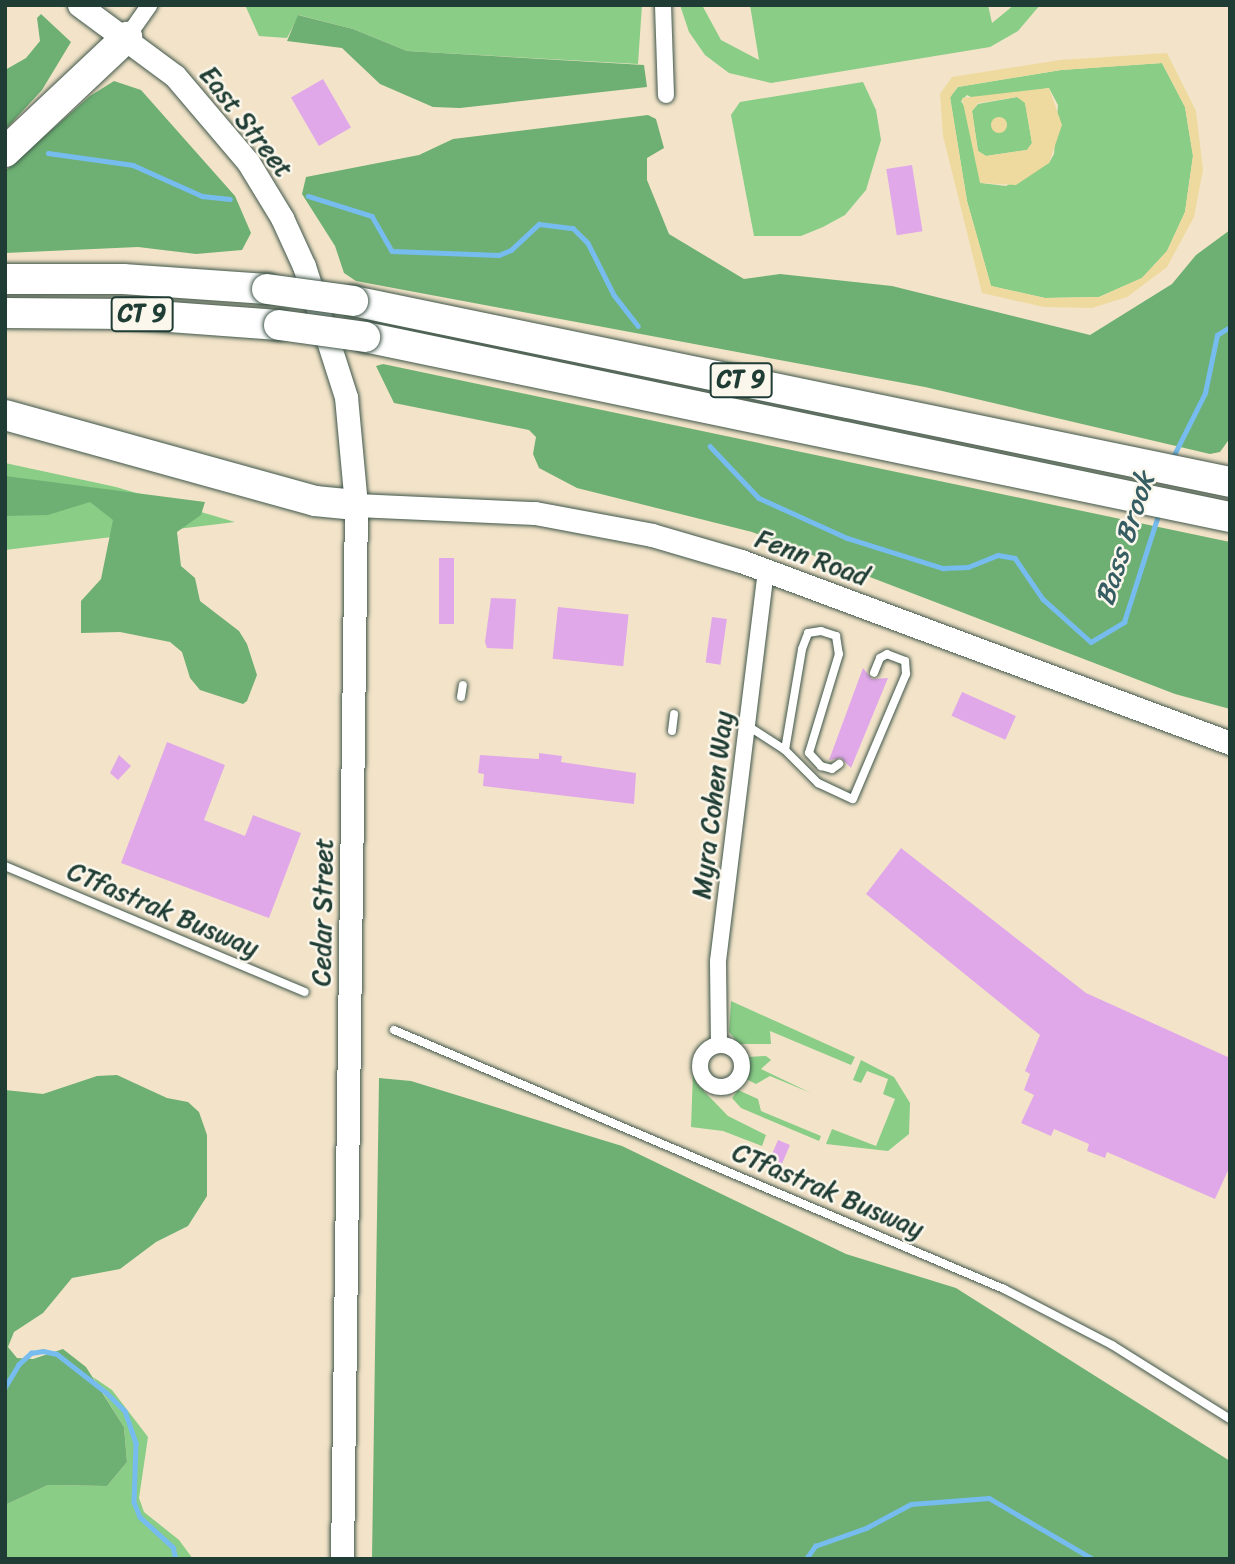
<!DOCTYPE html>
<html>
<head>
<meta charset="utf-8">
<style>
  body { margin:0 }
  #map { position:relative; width:1235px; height:1564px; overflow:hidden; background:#f3e4c9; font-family:Sriracha,sans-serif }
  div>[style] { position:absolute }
  .green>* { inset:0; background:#89cd86 }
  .forest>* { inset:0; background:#6eb073 }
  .sand>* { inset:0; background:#eeda9e }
  .round { border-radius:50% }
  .stream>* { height:4.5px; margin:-2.25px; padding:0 2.25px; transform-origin:2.25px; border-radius:2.25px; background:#77bcee }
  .building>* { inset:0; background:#e0a8e9; transform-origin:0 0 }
  .roads { filter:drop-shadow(0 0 2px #3f564a) drop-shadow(0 0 2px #3f564a) }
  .service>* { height:8px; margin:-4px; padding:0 4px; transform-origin:4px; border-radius:4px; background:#fff }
  .minor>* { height:16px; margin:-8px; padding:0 8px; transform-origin:8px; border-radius:8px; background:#fff }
  .minor>.ring { margin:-8px; padding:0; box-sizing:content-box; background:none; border:16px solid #fff; border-radius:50% }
  .secondary>* { height:23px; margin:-11.5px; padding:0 11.5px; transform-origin:11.5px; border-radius:11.5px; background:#fff }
  .motorway>* { height:30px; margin:-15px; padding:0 15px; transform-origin:15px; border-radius:15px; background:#fff }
  .bridges { filter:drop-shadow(0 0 2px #3f564a) drop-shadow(0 0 2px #3f564a) }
  .motorway-bridge>* { height:30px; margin:-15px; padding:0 15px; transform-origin:15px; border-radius:15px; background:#fff }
  span { translate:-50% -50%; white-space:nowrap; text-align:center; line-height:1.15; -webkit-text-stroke:5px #fbf7ec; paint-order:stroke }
  .shield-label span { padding:2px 5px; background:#fbf7ec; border:2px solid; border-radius:5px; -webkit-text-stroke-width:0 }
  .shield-label { font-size:24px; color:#1f3d34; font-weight:700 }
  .street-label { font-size:26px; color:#1f3d34 }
  .water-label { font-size:28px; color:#355d62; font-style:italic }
  .frame { position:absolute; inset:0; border:7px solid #1f3d34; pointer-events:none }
</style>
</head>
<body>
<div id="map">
  <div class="green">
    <i style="clip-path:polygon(245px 5px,642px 5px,638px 64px,407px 51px,353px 29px,299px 15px,287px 38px,259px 36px)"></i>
    <i style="clip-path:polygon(680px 5px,702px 5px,721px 40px,759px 60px,750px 5px,988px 5px,992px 23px,1014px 5px,1040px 5px,1018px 31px,990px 47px,771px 83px,729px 73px,705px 55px,689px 32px)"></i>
    <i style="clip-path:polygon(evenodd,1162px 63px,1185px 107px,1193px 156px,1185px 212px,1167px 251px,1142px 278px,1099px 297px,1045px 298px,991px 286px,967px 201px,950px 97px,958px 87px,1061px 70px,1162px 63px,1049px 88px,1058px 105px,1054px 154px,1049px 163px,1006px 186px,981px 183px,968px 112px,961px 101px,967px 95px,977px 100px,1049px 88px)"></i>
    <i style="clip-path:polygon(863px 82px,876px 110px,881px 140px,866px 190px,845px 215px,823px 227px,801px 236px,754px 236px,731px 115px,740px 102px)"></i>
    <i style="clip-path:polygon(1017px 97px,1025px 102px,1032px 143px,1027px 150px,986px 156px,978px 151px,972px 111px,978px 104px)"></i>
    <i style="clip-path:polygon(5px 463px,116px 487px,235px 522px,5px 550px)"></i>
    <i style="clip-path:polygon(731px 1001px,855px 1057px,851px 1065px,770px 1031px,771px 1044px,739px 1044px,729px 1032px)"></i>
    <i style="clip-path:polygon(766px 1056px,771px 1060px,761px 1069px,811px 1093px,770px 1076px,756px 1084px,746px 1079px,749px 1057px)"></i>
    <i style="clip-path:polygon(861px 1060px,894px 1077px,910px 1103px,909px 1134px,888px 1151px,826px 1144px,832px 1129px,876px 1146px,895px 1099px,883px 1094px,888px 1079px,867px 1071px,861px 1083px,853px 1080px)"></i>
    <i style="clip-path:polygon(693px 1073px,697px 1084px,728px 1116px,766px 1135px,762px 1146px,723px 1131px,691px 1127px)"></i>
    <i style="clip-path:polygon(738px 1090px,758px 1099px,761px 1111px,821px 1136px,819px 1141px,741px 1108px,732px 1098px)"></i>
    <i style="clip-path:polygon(93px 1377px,112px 1390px,148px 1437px,139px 1498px,144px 1512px,179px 1540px,193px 1559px,5px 1559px,5px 1505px,48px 1485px,107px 1486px,127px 1462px,124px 1427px)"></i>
  </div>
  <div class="forest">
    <i style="clip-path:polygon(41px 14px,71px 42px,42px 90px,5px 130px,5px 70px,26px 58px,40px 41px,37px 18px)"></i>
    <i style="clip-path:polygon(298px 15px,353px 29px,407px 51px,644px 65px,647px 87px,460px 108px,433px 107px,380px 84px,342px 48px,287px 41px)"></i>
    <i style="clip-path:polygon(114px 81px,141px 90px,235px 196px,251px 233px,242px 250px,196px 254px,138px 247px,5px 253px,5px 171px,90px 96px)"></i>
    <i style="clip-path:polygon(648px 115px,656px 119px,664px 148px,647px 158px,647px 180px,669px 234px,744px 279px,780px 274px,892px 286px,1090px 335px,1172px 284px,1196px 255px,1230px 230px,1230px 438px,1220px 452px,1210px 454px,925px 387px,356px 281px,344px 273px,335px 246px,302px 194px,306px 177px,419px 155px,453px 139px)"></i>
    <i style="clip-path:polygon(383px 364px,1230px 542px,1230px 709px,1175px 694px,752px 532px,577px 488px,539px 468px,533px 454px,536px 437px,529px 430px,394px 403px,376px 366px)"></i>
    <i style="clip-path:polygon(5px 476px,205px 502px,201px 515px,177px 532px,181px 566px,195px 578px,200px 601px,239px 631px,247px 644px,257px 675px,247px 701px,243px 704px,200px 690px,190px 678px,182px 652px,170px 642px,120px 632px,81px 633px,81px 601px,101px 579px,113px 520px,90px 502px,48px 515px,5px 516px)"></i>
    <i style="clip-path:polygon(117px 1075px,167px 1098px,188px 1102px,199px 1112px,207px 1135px,207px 1196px,188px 1226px,156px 1242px,120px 1269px,72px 1278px,43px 1313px,14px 1332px,8px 1347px,17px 1358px,33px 1359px,63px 1349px,86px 1367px,124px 1427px,127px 1462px,107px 1486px,48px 1485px,5px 1505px,5px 1090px,43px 1094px,97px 1076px)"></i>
    <i style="clip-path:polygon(379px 1078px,411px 1081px,622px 1146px,846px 1254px,956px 1288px,1230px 1461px,1230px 1559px,372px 1559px)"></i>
  </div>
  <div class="sand">
    <i style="clip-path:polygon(evenodd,1167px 53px,1196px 111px,1203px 170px,1194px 217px,1167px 267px,1127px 297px,1092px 308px,1044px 307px,982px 293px,943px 136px,940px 94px,952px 77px,1060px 60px,1167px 53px,1162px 63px,1185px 107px,1193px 156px,1185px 212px,1167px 251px,1142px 278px,1099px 297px,1045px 298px,991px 286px,967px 201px,950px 98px,957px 87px,1061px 70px,1162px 63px)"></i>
    <i style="clip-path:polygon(evenodd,1049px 88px,1062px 125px,1049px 163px,1016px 185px,980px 183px,962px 98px,1049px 88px,1017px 97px,1025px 103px,1032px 143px,1027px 150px,986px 156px,978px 151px,972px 111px,978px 103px,1017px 97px)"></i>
    <i class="round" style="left:991px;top:117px;width:16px;height:16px"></i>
  </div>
  <div class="stream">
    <i style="left:48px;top:153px;width:86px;rotate:8deg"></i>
    <i style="left:133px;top:165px;width:76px;rotate:24.2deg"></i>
    <i style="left:202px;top:196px;width:28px;rotate:6deg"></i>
    <i style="left:308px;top:196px;width:67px;rotate:17.4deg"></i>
    <i style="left:372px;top:216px;width:40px;rotate:60.3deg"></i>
    <i style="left:392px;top:251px;width:107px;rotate:2.1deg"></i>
    <i style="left:499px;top:255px;width:13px;rotate:-23deg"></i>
    <i style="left:511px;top:250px;width:38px;rotate:-43deg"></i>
    <i style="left:539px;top:224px;width:34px;rotate:7deg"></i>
    <i style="left:573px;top:228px;width:21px;rotate:45deg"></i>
    <i style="left:588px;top:243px;width:58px;rotate:63.4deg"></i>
    <i style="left:614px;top:295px;width:39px;rotate:52deg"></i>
    <i style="left:710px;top:446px;width:71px;rotate:46.7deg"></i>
    <i style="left:759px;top:498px;width:97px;rotate:24.4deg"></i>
    <i style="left:847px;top:538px;width:101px;rotate:17.4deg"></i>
    <i style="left:943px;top:568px;width:25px;rotate:-2deg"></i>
    <i style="left:968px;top:567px;width:32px;rotate:-22deg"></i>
    <i style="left:998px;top:555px;width:17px;rotate:10deg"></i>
    <i style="left:1015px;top:558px;width:50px;rotate:55.7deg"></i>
    <i style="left:1043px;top:599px;width:64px;rotate:41.9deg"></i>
    <i style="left:1091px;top:642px;width:39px;rotate:-31deg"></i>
    <i style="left:1124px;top:622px;width:115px;rotate:-72.3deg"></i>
    <i style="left:1172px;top:459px;width:74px;rotate:-63.4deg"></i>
    <i style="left:1205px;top:393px;width:59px;rotate:-78.3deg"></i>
    <i style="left:1217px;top:335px;width:15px;rotate:-32deg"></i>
    <i style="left:5px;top:1387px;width:26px;rotate:-59deg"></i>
    <i style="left:18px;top:1365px;width:18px;rotate:-43deg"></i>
    <i style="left:31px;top:1353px;width:12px;rotate:-9deg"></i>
    <i style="left:43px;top:1351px;width:14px;rotate:12deg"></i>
    <i style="left:57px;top:1354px;width:63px;rotate:38deg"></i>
    <i style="left:107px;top:1393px;width:25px;rotate:45deg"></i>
    <i style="left:125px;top:1411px;width:34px;rotate:71deg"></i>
    <i style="left:136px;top:1443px;width:59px;rotate:91.9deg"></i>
    <i style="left:134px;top:1502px;width:16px;rotate:68deg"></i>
    <i style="left:140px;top:1517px;width:45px;rotate:42.3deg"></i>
    <i style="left:173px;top:1547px;width:12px;rotate:76deg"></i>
    <i style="left:806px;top:1559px;width:16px;rotate:-55deg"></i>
    <i style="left:815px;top:1546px;width:54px;rotate:-19.4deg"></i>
    <i style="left:866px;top:1528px;width:51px;rotate:-28.1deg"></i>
    <i style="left:911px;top:1504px;width:78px;rotate:-4.4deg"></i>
    <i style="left:989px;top:1498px;width:121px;rotate:30.4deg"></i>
  </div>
  <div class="building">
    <i style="left:323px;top:79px;width:56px;height:37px;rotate:60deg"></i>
    <i style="left:912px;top:165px;width:67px;height:26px;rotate:81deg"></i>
    <i style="left:439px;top:558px;width:15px;height:66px"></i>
    <i style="clip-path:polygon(491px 598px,516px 599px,513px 649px,487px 648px,485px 642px)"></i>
    <i style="left:558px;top:607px;width:71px;height:52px;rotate:6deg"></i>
    <i style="left:712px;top:617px;width:15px;height:46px;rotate:8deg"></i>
    <i style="clip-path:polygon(863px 668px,872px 679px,888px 678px,851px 768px,841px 758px,829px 760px)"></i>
    <i style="left:962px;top:692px;width:59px;height:26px;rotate:24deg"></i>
    <i style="clip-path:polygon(167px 742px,225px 765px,204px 820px,245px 836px,253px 815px,301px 833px,269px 918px,121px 863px)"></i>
    <i style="clip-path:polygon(539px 753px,562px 756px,561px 762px,636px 773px,634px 804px,483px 786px,484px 774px,478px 773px,480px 755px,539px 759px)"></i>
    <i style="clip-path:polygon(119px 755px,131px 766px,118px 780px,110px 773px)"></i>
    <i style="clip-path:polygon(901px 848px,1086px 993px,1230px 1058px,1230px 1166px,1215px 1199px,1107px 1152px,1105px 1158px,1087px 1151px,1089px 1144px,1054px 1129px,1051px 1136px,1021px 1123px,1034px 1095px,1024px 1090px,1030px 1074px,1025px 1071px,1040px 1035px,866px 894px)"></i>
    <i style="left:778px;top:1140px;width:13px;height:30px;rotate:23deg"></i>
  </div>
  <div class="roads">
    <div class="service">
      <i style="left:461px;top:697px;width:12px;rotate:-81deg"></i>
      <i style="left:748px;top:726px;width:44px;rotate:33deg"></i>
      <i style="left:785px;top:750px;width:47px;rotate:45deg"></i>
      <i style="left:818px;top:783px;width:38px;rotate:25deg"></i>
      <i style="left:853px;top:799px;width:136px;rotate:-67deg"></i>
      <i style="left:906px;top:674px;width:13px;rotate:-94deg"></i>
      <i style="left:905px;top:661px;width:19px;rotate:-159deg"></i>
      <i style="left:887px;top:654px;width:8px;rotate:150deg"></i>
      <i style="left:880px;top:658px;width:16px;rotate:112deg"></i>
      <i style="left:672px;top:731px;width:17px;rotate:-83deg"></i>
      <i style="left:785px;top:750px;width:102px;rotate:-80.4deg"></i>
      <i style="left:802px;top:649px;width:17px;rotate:-69deg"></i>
      <i style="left:808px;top:633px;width:13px;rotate:-9deg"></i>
      <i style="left:821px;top:631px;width:16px;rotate:18deg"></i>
      <i style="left:836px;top:636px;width:18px;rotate:81deg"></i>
      <i style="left:839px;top:654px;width:103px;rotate:106.9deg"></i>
      <i style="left:809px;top:753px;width:18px;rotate:47deg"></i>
      <i style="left:821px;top:766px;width:11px;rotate:15deg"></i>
      <i style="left:832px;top:769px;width:9px;rotate:-36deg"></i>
      <i style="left:5px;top:866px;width:325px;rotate:22.8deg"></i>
      <i style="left:394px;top:1030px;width:663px;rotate:23.01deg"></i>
      <i style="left:1004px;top:1289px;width:122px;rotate:27.4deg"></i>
      <i style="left:1112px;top:1345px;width:139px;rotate:32.1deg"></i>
    </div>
    <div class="minor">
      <i style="left:663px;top:5px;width:90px;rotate:88.1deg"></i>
      <i style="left:127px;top:37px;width:39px;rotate:-55deg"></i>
      <i style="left:719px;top:1045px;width:84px;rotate:-90.7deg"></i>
      <i style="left:718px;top:961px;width:392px;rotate:-83deg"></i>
      <i class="ring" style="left:700px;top:1045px;width:26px;height:26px"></i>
    </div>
    <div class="secondary">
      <i style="left:79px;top:5px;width:119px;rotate:36.5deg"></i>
      <i style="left:175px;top:76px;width:113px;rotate:49.7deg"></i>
      <i style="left:248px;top:162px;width:66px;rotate:58.7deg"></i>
      <i style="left:282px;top:218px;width:53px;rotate:65.4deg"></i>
      <i style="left:304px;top:266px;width:138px;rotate:72.2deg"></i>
      <i style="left:346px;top:397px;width:108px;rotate:84.7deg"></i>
      <i style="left:356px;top:505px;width:1054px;rotate:90.76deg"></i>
      <i style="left:356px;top:505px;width:179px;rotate:2.6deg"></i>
      <i style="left:535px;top:513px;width:119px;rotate:10.6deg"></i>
      <i style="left:652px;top:535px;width:93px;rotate:16.3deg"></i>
      <i style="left:741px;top:561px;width:522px;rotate:20.41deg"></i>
    </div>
    <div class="motorway">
      <i style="left:5px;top:152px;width:168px;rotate:-43.3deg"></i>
      <i style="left:5px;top:279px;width:118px"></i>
      <i style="left:123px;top:279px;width:144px;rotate:4deg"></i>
      <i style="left:353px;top:301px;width:895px;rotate:11.66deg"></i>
      <i style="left:5px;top:313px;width:124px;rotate:0.5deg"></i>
      <i style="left:129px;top:314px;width:150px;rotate:4.2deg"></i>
      <i style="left:365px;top:337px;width:884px;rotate:11.76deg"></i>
      <i style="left:5px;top:415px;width:322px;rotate:15.5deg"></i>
      <i style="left:315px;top:501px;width:41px;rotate:5.6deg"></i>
    </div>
  </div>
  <div class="bridges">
    <div class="motorway-bridge">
      <i style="left:267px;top:289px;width:87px;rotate:7.9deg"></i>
      <i style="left:279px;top:325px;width:87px;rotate:7.9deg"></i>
    </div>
  </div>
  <div class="shield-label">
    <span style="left:142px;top:314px">CT 9</span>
    <span style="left:741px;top:380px">CT 9</span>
  </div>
  <div class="street-label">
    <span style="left:246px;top:122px;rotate:52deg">East Street</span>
    <span style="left:812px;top:558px;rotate:20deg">Fenn Road</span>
    <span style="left:713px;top:805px;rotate:-83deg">Myra Cohen Way</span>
    <span style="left:163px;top:910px;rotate:23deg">CTfastrak Busway</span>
    <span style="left:323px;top:912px;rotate:-89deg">Cedar Street</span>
    <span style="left:828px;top:1191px;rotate:23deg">CTfastrak Busway</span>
  </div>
  <div class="water-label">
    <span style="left:1125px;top:539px;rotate:-72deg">Bass Brook</span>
  </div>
  <div class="frame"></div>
</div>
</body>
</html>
